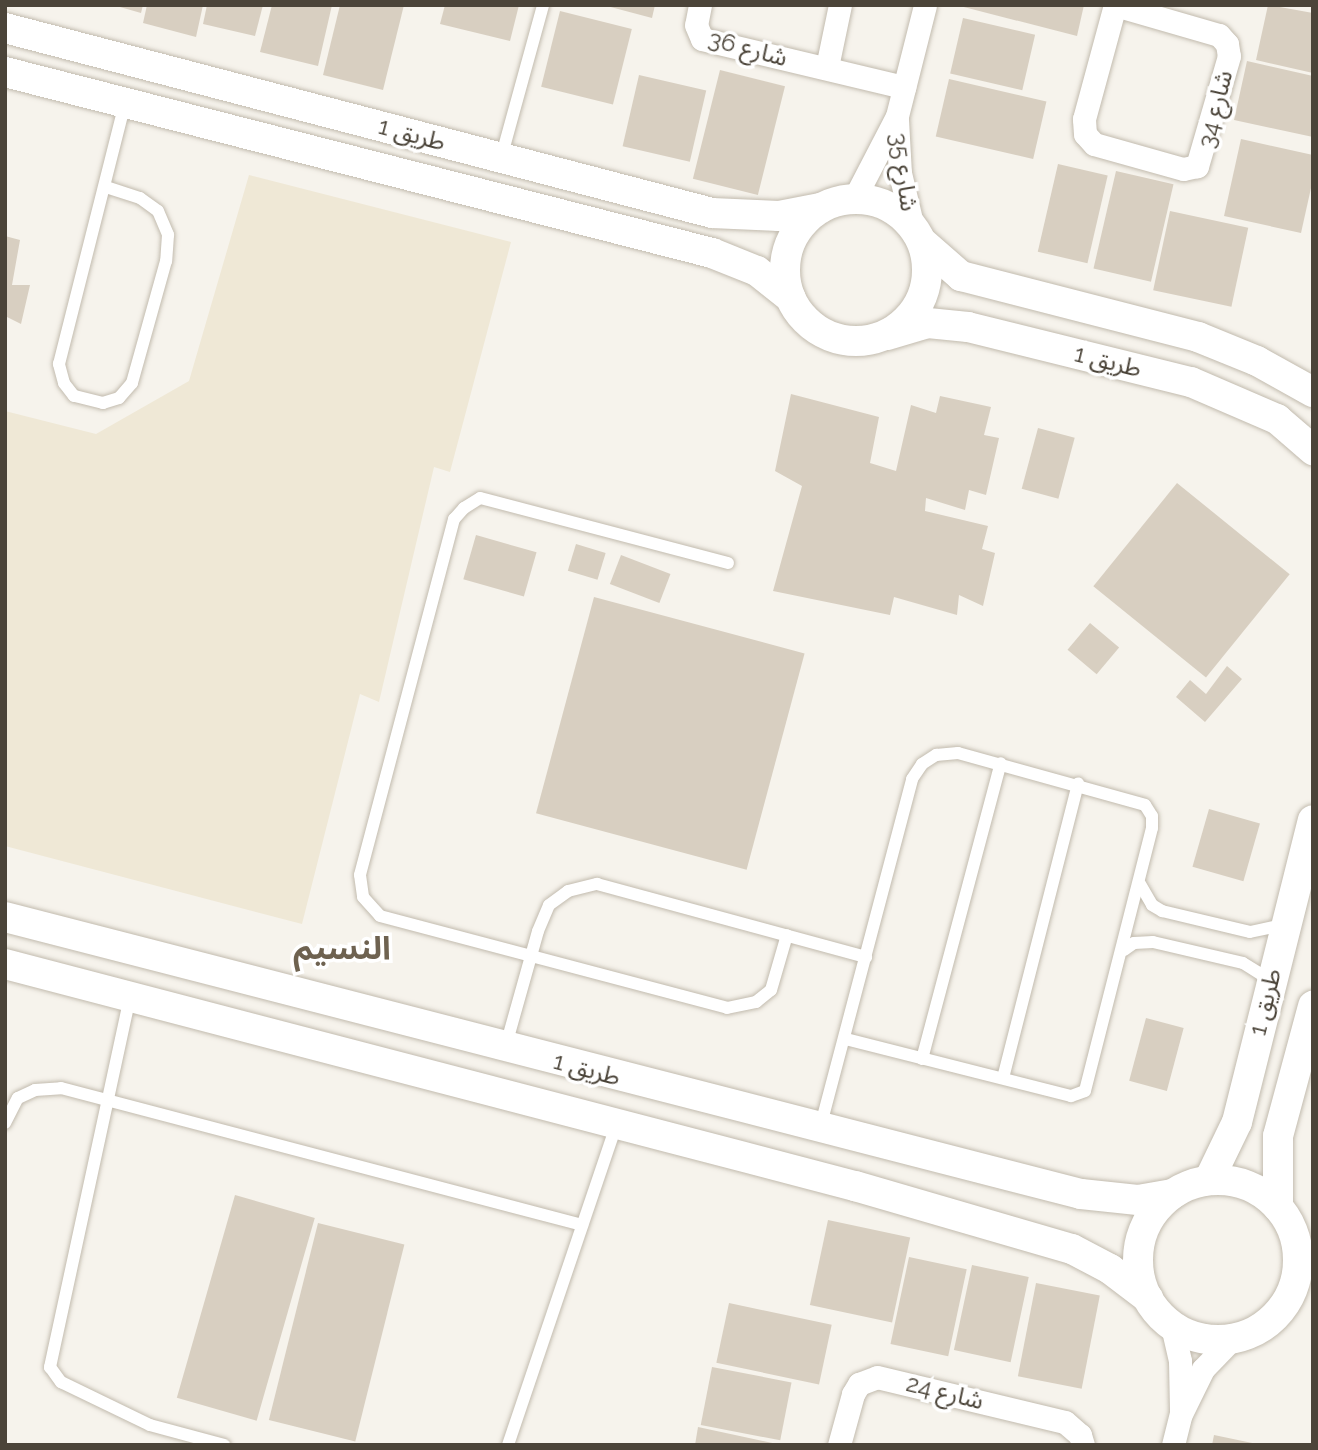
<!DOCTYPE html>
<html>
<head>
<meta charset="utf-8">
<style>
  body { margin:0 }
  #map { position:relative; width:1318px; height:1450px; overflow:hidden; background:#f6f3ec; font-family:Raleway,"Noto Sans Arabic",sans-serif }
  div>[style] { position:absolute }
  .education>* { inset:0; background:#efe8d6 }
  .building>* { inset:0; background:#d8cfc1; transform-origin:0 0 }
  .roads { filter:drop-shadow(0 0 2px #c2bbae) drop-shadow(0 0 2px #c2bbae) }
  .service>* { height:12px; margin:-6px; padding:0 6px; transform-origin:6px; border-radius:6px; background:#fff }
  .minor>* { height:23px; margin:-11.5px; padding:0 11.5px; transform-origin:11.5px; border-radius:11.5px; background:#fff }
  .tertiary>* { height:30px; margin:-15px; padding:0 15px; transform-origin:15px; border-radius:15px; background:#fff }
  .tertiary>.ring { margin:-15px; padding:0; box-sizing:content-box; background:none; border:30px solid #fff; border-radius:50% }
  span { translate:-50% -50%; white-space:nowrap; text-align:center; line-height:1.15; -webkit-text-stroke:7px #fff; paint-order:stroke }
  .street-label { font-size:24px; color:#4b4439 }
  .district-label { font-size:32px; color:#6e6250; font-weight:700 }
  .frame { position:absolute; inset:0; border:7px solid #4b4439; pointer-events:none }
</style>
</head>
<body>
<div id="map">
  <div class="education">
    <i style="clip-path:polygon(249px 175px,511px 242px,450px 472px,434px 467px,379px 702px,360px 694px,302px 924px,5px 846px,5px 411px,96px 434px,189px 381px)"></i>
  </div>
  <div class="building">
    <i style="clip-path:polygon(113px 5px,143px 5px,141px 13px)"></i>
    <i style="clip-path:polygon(147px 5px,203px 5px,196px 37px,143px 23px)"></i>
    <i style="clip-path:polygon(207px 5px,263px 5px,255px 36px,203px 24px)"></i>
    <i style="clip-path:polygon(272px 5px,332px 5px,318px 66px,260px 52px)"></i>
    <i style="clip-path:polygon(340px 5px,404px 5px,383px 90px,323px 75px)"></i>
    <i style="clip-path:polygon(445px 5px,519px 5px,510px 41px,440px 24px)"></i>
    <i style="clip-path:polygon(603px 5px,655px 5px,652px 18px)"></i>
    <i style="clip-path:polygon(956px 5px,1084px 5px,1077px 36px)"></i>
    <i style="clip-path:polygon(1268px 5px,1313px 13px,1313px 73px,1256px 60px)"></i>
    <i style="left:560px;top:11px;width:74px;height:78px;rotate:14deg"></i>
    <i style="left:963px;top:18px;width:74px;height:57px;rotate:13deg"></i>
    <i style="clip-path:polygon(1247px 61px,1313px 76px,1313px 137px,1234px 120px)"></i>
    <i style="left:720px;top:70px;width:67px;height:112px;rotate:14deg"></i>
    <i style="left:639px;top:75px;width:69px;height:73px;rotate:13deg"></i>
    <i style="left:949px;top:79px;width:100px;height:59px;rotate:13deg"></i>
    <i style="clip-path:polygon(1241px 139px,1313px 155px,1313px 179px,1301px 233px,1224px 216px)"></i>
    <i style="left:1058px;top:164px;width:51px;height:90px;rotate:13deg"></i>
    <i style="left:1116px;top:171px;width:59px;height:100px;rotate:13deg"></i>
    <i style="left:1170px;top:211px;width:80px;height:81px;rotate:12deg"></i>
    <i style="clip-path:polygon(5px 236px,20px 240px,12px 285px,30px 285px,21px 324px,5px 316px)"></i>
    <i style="clip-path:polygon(791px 394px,879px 417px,870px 463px,896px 471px,911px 405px,936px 413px,940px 396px,991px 407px,984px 435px,999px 438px,986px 495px,969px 490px,965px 510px,926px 498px,925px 511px,988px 526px,982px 549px,995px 553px,983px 606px,959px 595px,957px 615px,894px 597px,890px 615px,773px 591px,802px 486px,775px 471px)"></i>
    <i style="left:1038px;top:428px;width:38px;height:63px;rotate:15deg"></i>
    <i style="left:1177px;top:483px;width:145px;height:133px;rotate:39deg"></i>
    <i style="left:476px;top:535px;width:63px;height:46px;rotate:16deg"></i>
    <i style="left:576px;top:544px;width:31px;height:28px;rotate:17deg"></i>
    <i style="left:621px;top:555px;width:53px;height:31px;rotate:21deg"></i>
    <i style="left:594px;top:597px;width:218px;height:224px;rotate:15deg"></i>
    <i style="left:1090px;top:623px;width:38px;height:35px;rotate:40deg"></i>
    <i style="clip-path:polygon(1227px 666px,1242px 679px,1205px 722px,1176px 697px,1190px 680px,1206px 694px)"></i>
    <i style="left:1209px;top:809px;width:53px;height:60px;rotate:16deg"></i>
    <i style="left:1146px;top:1018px;width:39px;height:65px;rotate:15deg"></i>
    <i style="left:235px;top:1195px;width:83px;height:211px;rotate:16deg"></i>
    <i style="left:828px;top:1220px;width:84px;height:87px;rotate:12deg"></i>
    <i style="left:318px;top:1223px;width:89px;height:203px;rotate:14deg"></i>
    <i style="left:909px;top:1257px;width:59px;height:89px;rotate:12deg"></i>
    <i style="left:972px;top:1265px;width:58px;height:87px;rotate:12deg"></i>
    <i style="left:1036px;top:1283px;width:65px;height:95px;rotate:11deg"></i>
    <i style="left:729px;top:1303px;width:105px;height:61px;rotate:12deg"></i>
    <i style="left:712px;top:1367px;width:81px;height:59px;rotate:11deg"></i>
    <i style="clip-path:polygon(698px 1427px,777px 1444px,777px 1445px,695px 1445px)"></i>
    <i style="clip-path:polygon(1214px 1435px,1257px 1444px,1256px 1445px,1212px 1445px)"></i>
  </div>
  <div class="roads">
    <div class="service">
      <i style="left:501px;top:158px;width:159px;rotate:-74.6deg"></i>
      <i style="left:106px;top:187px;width:36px;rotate:18deg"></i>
      <i style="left:140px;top:198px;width:22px;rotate:36deg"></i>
      <i style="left:158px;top:211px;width:26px;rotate:67deg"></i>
      <i style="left:168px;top:235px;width:26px;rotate:94deg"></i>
      <i style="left:166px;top:261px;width:127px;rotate:105.6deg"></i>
      <i style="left:132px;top:383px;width:20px;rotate:131deg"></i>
      <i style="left:119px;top:398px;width:17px;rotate:163deg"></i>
      <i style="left:103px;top:403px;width:30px;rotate:-166deg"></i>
      <i style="left:74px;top:396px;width:16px;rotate:-128deg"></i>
      <i style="left:64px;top:383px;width:20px;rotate:-105deg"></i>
      <i style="left:59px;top:364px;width:269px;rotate:-75.8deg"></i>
      <i style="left:728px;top:563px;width:256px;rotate:-165.3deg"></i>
      <i style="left:480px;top:498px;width:19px;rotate:148deg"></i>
      <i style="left:464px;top:508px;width:15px;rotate:132deg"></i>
      <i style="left:454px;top:519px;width:368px;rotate:104.8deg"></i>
      <i style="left:360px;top:875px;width:22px;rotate:82deg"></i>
      <i style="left:363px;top:897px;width:25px;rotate:48deg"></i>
      <i style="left:380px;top:916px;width:359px;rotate:14.8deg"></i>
      <i style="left:727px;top:1008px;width:30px;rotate:-12deg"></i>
      <i style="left:756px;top:1002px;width:19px;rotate:-39deg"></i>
      <i style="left:771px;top:990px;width:57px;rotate:-73.8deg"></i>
      <i style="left:1140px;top:884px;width:24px;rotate:60deg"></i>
      <i style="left:1152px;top:905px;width:12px;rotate:31deg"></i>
      <i style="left:1162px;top:911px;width:90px;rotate:13.4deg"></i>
      <i style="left:1250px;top:932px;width:34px;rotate:-12deg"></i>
      <i style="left:1124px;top:950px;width:12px;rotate:-35deg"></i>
      <i style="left:1134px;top:943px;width:19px;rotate:-3deg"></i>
      <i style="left:1153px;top:942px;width:92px;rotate:13.1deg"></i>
      <i style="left:1243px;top:963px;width:22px;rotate:32deg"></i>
      <i style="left:1262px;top:975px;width:10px;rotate:61deg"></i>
      <i style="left:130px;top:997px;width:379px;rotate:102.2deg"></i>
      <i style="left:50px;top:1367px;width:19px;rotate:54deg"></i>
      <i style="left:61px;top:1382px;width:99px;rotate:25.8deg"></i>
      <i style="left:150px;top:1425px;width:77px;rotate:15.1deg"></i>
      <i style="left:506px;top:1045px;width:118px;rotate:-74.3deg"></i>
      <i style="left:538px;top:931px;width:28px;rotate:-67deg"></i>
      <i style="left:549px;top:905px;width:24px;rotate:-36deg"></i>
      <i style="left:568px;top:891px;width:30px;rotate:-14deg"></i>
      <i style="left:597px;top:884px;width:279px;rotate:15.2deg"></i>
      <i style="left:922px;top:1059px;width:306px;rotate:-75.1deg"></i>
      <i style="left:1003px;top:1078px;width:304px;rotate:-75.7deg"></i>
      <i style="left:5px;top:1123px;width:28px;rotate:-63deg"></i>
      <i style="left:18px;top:1098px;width:19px;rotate:-25deg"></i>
      <i style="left:35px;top:1090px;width:26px;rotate:-4deg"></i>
      <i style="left:61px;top:1088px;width:539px;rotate:14.73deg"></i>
      <i style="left:820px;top:1128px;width:361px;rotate:-75.2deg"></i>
      <i style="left:912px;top:779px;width:18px;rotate:-56deg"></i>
      <i style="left:922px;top:764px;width:17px;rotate:-33deg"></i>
      <i style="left:936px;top:755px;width:22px;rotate:-5deg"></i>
      <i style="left:958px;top:753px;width:194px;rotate:15.5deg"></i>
      <i style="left:1145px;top:805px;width:13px;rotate:58deg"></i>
      <i style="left:1152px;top:816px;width:12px;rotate:90deg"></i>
      <i style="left:1152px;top:828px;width:271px;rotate:104.3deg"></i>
      <i style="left:1085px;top:1091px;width:15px;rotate:160deg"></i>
      <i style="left:1071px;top:1096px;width:233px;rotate:-165.8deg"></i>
      <i style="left:508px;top:1445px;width:337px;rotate:-71.3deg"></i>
    </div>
    <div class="minor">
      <i style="left:700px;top:5px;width:20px;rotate:101deg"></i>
      <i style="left:696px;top:25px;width:15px;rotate:67deg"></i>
      <i style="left:702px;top:39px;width:208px;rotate:13.4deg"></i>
      <i style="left:1115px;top:5px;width:108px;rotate:16.1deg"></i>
      <i style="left:1219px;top:35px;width:12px;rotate:48deg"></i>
      <i style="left:1227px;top:44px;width:12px;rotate:81deg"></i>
      <i style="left:1229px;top:56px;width:115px;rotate:106.2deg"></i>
      <i style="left:1197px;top:166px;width:14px;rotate:168deg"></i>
      <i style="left:1183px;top:169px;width:92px;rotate:-164.3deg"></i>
      <i style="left:1094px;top:144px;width:13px;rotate:-132deg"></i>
      <i style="left:1085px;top:134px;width:15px;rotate:-94deg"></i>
      <i style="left:1084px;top:119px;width:118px;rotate:-74.8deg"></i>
      <i style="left:827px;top:67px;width:63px;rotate:-78.2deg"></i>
      <i style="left:897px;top:120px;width:53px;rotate:86.8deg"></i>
      <i style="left:900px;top:173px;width:57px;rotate:76.7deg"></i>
      <i style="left:854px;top:199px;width:93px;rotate:-62.6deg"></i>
      <i style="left:897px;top:116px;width:114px;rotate:-75.8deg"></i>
      <i style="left:1172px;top:1326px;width:36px;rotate:77deg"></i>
      <i style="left:1180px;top:1361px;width:49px;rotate:88.8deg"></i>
      <i style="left:839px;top:1445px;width:53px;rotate:-74.6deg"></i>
      <i style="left:853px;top:1394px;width:12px;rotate:-59deg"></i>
      <i style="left:859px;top:1384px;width:19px;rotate:-21deg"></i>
      <i style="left:877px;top:1377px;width:193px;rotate:13.5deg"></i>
      <i style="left:1065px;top:1422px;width:20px;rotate:41deg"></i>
      <i style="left:1080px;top:1435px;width:10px;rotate:73deg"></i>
      <i style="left:1173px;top:1445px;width:32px;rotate:-76deg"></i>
      <i style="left:1181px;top:1414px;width:50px;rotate:-63.9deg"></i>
      <i style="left:1203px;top:1369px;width:42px;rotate:-46deg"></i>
    </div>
    <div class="tertiary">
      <i style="left:5px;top:28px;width:731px;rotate:14.66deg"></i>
      <i style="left:712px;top:213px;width:67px;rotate:2.6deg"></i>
      <i style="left:779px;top:216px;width:42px;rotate:-11deg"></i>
      <i style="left:5px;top:72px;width:730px;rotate:14.36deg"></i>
      <i style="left:712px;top:253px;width:48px;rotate:21.8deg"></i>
      <i style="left:757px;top:271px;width:43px;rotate:38.5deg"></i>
      <i class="ring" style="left:785px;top:199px;width:112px;height:112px"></i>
      <i style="left:922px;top:242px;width:52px;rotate:41.1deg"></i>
      <i style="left:961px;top:276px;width:245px;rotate:14.4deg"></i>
      <i style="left:1198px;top:337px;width:64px;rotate:22.1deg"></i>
      <i style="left:1257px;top:361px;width:64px;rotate:29deg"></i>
      <i style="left:887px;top:335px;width:43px;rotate:-16.3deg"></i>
      <i style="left:928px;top:323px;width:40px;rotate:5.7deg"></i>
      <i style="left:968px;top:327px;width:230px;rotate:13.9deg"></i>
      <i style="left:1191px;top:382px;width:94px;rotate:23.3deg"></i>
      <i style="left:1277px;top:419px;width:48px;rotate:40.7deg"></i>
      <i style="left:5px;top:917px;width:1111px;rotate:14.44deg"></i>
      <i style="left:1081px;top:1194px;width:57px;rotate:6deg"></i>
      <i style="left:1138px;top:1200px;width:35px;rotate:-10deg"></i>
      <i style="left:5px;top:964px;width:879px;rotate:14.64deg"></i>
      <i style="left:855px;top:1186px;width:226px;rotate:16.2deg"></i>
      <i style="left:1072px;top:1249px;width:43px;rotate:27.8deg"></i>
      <i style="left:1110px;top:1269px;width:48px;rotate:37.3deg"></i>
      <i style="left:1209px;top:1180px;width:64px;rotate:-64.2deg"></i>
      <i style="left:1237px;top:1122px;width:311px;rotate:-75.9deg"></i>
      <i class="ring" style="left:1138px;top:1180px;width:130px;height:130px"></i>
      <i style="left:1278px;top:1207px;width:71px;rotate:-90deg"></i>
      <i style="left:1278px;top:1136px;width:135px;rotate:-74.9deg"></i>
    </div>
  </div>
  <div class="street-label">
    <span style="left:748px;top:48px;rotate:15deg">شارع 36</span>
    <span style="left:1215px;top:109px;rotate:-76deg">شارع 34</span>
    <span style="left:412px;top:134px;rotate:15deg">طريق 1</span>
    <span style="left:904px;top:172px;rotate:82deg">شارع 35</span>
    <span style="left:1108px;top:361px;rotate:14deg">طريق 1</span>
    <span style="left:1265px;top:1002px;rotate:-76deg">طريق 1</span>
    <span style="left:587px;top:1069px;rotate:15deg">طريق 1</span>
    <span style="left:945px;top:1392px;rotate:14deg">شارع 24</span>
  </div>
  <div class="district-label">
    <span style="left:342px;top:948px">النسيم</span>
  </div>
  <div class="frame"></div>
</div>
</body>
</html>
